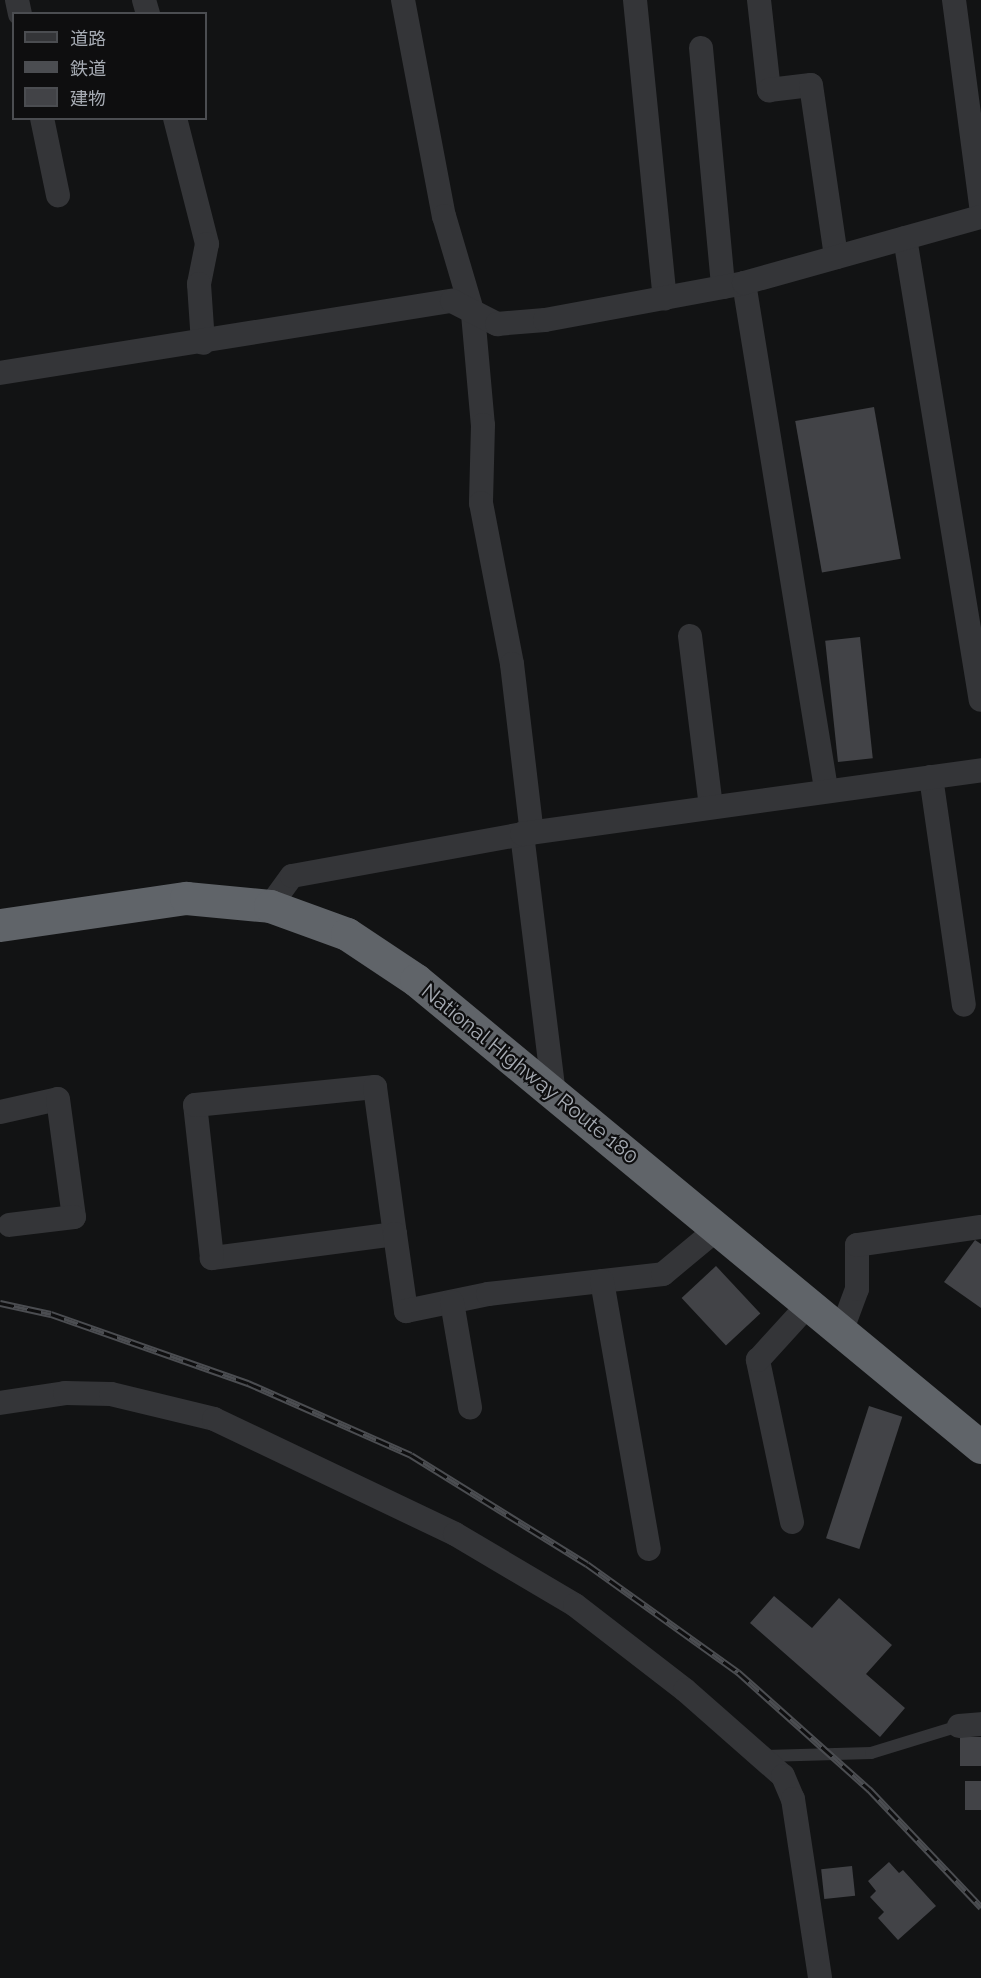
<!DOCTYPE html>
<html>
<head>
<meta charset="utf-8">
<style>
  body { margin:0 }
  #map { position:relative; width:981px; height:1978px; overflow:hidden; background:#121314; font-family:Raleway,"Noto Sans JP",sans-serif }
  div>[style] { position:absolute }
  .building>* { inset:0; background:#424347; transform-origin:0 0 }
  .lane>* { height:12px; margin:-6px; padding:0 6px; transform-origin:6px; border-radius:6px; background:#343538 }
  .street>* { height:24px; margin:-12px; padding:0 12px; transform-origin:12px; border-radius:12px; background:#343538 }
  .highway>* { height:33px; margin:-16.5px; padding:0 16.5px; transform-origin:16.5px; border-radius:16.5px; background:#606469 }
  .rail>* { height:7px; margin-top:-3.5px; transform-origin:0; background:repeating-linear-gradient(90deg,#0e0e0f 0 14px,#4b4d51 0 28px); box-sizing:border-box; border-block:2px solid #4b4d51 }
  span { translate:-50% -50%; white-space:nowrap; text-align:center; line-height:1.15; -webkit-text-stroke:4.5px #0e0e0f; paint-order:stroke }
  .street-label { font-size:21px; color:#a6abb3 }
  .legend { position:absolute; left:12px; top:12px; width:195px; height:108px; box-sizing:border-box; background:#0e0e0f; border:2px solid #4b4d51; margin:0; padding:8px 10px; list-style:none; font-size:18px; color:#a6abb3 }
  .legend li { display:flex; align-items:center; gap:12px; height:30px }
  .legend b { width:30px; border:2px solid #4b4d51 }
</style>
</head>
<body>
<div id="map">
  <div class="building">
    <i style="left:874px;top:407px;width:154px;height:80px;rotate:80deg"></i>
    <i style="left:860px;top:637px;width:122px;height:35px;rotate:84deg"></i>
    <i style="clip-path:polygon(975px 1240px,981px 1244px,981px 1308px,944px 1282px)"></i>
    <i style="left:716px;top:1266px;width:65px;height:47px;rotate:47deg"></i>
    <i style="left:869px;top:1406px;width:35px;height:139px;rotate:18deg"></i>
    <i style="clip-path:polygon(774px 1596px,812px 1628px,839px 1598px,892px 1645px,866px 1674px,905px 1708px,880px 1737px,750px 1623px)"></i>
    <i style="left:960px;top:1737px;width:21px;height:29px"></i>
    <i style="left:981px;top:1781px;width:29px;height:16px;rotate:90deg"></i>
    <i style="clip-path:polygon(889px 1862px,899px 1873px,903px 1870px,936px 1906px,898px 1940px,878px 1918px,884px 1912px,870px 1897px,876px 1891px,868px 1881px)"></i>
    <i style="left:852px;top:1866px;width:30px;height:31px;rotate:84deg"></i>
  </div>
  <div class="lane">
    <i style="left:765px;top:1756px;width:106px;rotate:-1.6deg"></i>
    <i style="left:871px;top:1753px;width:92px;rotate:-17.1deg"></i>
  </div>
  <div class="street">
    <i style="left:17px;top:0;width:14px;rotate:78deg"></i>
    <i style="left:144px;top:0;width:15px;rotate:74deg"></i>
    <i style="left:403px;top:0;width:220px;rotate:79.3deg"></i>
    <i style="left:444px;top:216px;width:102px;rotate:73.5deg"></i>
    <i style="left:473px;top:314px;width:111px;rotate:84.9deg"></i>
    <i style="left:483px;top:425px;width:78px;rotate:91.5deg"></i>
    <i style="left:481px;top:503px;width:164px;rotate:79.1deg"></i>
    <i style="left:512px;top:664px;width:170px;rotate:83.3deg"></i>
    <i style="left:635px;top:0;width:300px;rotate:84.3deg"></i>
    <i style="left:759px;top:0;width:91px;rotate:83.7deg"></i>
    <i style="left:769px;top:90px;width:42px;rotate:-6.8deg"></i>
    <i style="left:811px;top:85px;width:174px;rotate:81.7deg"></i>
    <i style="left:954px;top:0;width:208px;rotate:82.5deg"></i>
    <i style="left:701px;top:48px;width:240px;rotate:84.7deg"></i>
    <i style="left:42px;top:118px;width:79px;rotate:78.3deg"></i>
    <i style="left:175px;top:118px;width:130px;rotate:75.7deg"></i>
    <i style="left:207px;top:244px;width:41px;rotate:101.3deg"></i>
    <i style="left:199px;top:284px;width:59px;rotate:86.1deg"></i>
    <i style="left:905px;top:238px;width:468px;rotate:80.7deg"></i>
    <i style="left:744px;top:283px;width:513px;rotate:80.79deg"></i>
    <i style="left:0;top:373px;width:458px;rotate:-9.1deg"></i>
    <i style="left:452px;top:301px;width:51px;rotate:27.1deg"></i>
    <i style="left:497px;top:324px;width:48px;rotate:-4.8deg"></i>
    <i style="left:545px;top:320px;width:202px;rotate:-10.5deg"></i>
    <i style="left:744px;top:283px;width:246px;rotate:-15.6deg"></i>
    <i style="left:690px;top:636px;width:171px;rotate:83deg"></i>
    <i style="left:931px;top:777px;width:230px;rotate:81.8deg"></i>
    <i style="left:522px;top:834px;width:262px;rotate:83deg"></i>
    <i style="left:270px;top:906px;width:37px;rotate:-54deg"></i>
    <i style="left:292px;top:876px;width:234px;rotate:-10.3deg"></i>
    <i style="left:522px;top:834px;width:463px;rotate:-7.9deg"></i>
    <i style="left:0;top:1112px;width:59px;rotate:-12.6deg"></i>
    <i style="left:58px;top:1099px;width:119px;rotate:82.3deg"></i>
    <i style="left:74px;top:1217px;width:65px;rotate:173deg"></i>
    <i style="left:395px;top:1234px;width:185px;rotate:172.5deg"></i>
    <i style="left:212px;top:1258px;width:154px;rotate:-96.3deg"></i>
    <i style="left:195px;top:1105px;width:181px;rotate:-5.7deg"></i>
    <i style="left:375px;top:1087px;width:148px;rotate:82.3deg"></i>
    <i style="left:395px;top:1234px;width:78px;rotate:81.9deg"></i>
    <i style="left:406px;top:1311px;width:84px;rotate:-11.7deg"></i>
    <i style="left:488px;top:1294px;width:176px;rotate:-6.5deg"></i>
    <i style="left:663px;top:1274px;width:70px;rotate:-39.8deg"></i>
    <i style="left:602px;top:1281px;width:272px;rotate:80.1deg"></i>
    <i style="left:452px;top:1302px;width:107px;rotate:80.3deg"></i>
    <i style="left:841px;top:1332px;width:46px;rotate:-69.6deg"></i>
    <i style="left:857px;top:1289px;width:44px;rotate:-90deg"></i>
    <i style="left:857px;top:1245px;width:125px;rotate:-8.3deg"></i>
    <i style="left:0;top:1403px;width:66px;rotate:-8.7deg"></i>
    <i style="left:65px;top:1393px;width:46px;rotate:1.2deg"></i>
    <i style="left:111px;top:1394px;width:106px;rotate:13.6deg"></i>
    <i style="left:214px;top:1419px;width:267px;rotate:25.5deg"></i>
    <i style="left:455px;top:1534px;width:139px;rotate:30.6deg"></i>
    <i style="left:575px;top:1605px;width:139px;rotate:37.7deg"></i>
    <i style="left:685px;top:1690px;width:130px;rotate:41.3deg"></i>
    <i style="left:783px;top:1776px;width:25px;rotate:67deg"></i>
    <i style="left:793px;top:1799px;width:181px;rotate:81.4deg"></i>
    <i style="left:792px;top:1522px;width:166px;rotate:-101.9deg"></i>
    <i style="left:758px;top:1360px;width:74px;rotate:-47.7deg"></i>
    <i style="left:959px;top:1726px;width:22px;rotate:-5deg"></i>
  </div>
  <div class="highway">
    <i style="left:0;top:925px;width:188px;rotate:-8.3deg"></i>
    <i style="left:186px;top:898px;width:84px;rotate:5.4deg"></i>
    <i style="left:270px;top:906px;width:82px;rotate:20deg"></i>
    <i style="left:347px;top:934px;width:83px;rotate:33.7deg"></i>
    <i style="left:416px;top:980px;width:733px;rotate:39.58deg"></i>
  </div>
  <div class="rail">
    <i style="left:0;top:1303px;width:52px;rotate:12.2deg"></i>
    <i style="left:51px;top:1314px;width:209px;rotate:19.3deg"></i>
    <i style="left:248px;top:1383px;width:178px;rotate:23.8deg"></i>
    <i style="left:411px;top:1455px;width:207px;rotate:31.8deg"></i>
    <i style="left:587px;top:1564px;width:186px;rotate:35.6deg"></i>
    <i style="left:738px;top:1672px;width:176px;rotate:41.8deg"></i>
    <i style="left:869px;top:1789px;width:163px;rotate:46.5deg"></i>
  </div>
  <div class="street-label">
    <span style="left:530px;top:1074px;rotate:39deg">National Highway Route 180</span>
  </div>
  <ul class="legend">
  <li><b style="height:8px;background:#343538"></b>道路</li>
  <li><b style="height:8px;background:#4b4d51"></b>鉄道</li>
  <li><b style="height:16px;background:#424347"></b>建物</li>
  </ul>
</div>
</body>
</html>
